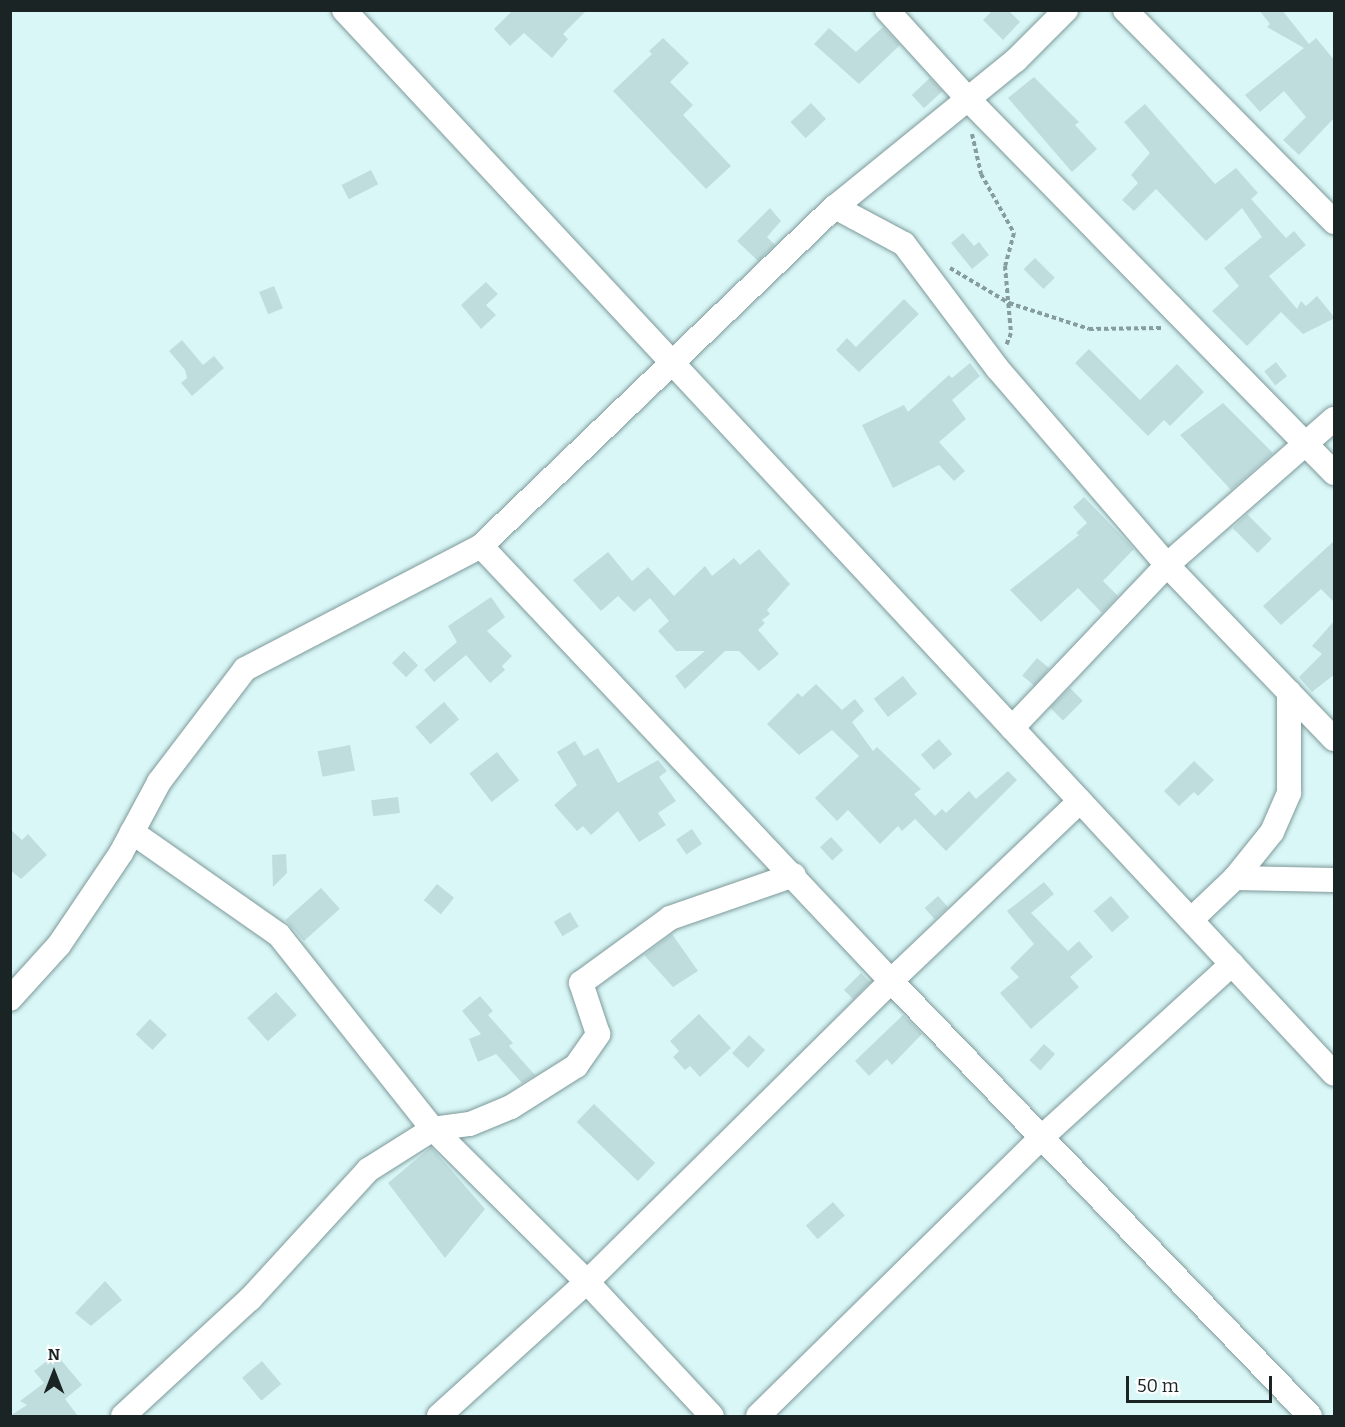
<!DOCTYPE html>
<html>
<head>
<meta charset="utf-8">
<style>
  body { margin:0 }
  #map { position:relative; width:1345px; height:1427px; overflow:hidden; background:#daf7f7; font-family:Bitter,serif }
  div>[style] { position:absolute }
  .building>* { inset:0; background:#c0dddd; transform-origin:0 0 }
  .path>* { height:4px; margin-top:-2px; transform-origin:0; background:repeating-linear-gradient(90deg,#879c9d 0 4.5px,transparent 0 7.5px) }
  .roads { filter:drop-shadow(0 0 2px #7e9999) drop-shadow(0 0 2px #7e9999) }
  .minor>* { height:24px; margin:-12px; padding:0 12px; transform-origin:12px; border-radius:12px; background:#fff }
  span { translate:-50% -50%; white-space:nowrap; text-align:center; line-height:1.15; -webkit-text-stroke:4.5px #fff; paint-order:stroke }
  .frame { position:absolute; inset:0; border:12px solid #1a2425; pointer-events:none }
  .north { position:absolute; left:24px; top:1343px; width:60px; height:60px; -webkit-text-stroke:4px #fff; paint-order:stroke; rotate:0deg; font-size:16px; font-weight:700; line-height:24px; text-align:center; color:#1a2425 }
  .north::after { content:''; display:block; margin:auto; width:21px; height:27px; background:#1a2425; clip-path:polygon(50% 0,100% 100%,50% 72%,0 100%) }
  .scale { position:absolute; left:1126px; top:1376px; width:146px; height:27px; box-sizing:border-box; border:3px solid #1a2425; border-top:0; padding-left:8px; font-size:18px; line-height:21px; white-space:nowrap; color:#1a2425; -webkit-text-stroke:4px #fff; paint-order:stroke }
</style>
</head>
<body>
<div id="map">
  <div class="building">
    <i style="clip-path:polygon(513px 10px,587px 10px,563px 34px,568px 39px,552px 58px,524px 33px,510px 46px,494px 29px)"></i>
    <i style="clip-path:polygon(993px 10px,1008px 10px,1020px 22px,1003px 40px,983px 20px)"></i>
    <i style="clip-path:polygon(1259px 10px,1282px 10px,1309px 44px,1316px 38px,1335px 61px,1335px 117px,1299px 155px,1283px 140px,1306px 117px,1284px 91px,1260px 112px,1245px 95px,1304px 48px,1267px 27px,1270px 24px)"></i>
    <i style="clip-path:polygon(883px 27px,900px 45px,859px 84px,814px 44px,829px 28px,856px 52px)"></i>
    <i style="clip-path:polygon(663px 38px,689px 63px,670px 82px,693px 105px,683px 115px,731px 166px,706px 189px,613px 91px,652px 54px,649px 51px)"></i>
    <i style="clip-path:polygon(1034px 77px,1079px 122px,1075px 125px,1097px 149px,1072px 172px,1008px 98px)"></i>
    <i style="left:930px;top:78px;width:18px;height:25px;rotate:47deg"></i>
    <i style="left:811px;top:103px;width:22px;height:28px;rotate:47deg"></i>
    <i style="clip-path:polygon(1145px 104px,1215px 184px,1236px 168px,1258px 193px,1251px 199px,1286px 238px,1294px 231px,1306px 245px,1269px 276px,1297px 309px,1301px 301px,1306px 306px,1317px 296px,1335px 318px,1303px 334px,1281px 312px,1247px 346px,1212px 311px,1239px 286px,1224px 268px,1262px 237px,1242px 208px,1206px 241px,1156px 189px,1134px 211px,1122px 200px,1138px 183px,1131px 175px,1150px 153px,1124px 122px)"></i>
    <i style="left:371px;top:170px;width:16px;height:33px;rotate:63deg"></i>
    <i style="clip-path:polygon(770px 208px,781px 221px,767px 237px,775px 245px,758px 261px,737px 241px)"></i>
    <i style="clip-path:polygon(963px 233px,974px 246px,979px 242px,989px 255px,972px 269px,951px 243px)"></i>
    <i style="left:1035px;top:258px;width:28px;height:16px;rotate:45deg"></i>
    <i style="clip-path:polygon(486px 282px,498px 294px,486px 305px,496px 315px,481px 329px,461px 305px)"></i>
    <i style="left:274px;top:286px;width:24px;height:16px;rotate:68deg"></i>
    <i style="clip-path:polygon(904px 299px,919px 314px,859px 372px,836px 350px,847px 338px,856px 347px)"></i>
    <i style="clip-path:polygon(182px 340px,203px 365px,214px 356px,224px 368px,192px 396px,181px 383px,187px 378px,185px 370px,169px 351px)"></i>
    <i style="clip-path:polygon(1089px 349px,1140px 400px,1177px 364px,1204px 392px,1170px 426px,1164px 420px,1148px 436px,1075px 363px)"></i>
    <i style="left:1276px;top:362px;width:18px;height:15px;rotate:52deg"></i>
    <i style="clip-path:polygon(970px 363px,980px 376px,952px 400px,966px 419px,939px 442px,965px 471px,954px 481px,939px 465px,893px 488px,862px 425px,904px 405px,908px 412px,949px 375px,952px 378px)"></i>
    <i style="clip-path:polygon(1223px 403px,1273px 453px,1231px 490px,1180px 435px)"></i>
    <i style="clip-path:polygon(1084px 497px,1134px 549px,1103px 581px,1118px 596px,1102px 613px,1078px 588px,1041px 622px,1010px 590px,1079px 535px,1076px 533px,1087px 523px,1073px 507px)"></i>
    <i style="left:1247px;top:514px;width:35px;height:20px;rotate:45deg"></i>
    <i style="clip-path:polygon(1335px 540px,1335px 603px,1321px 589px,1281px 625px,1263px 606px)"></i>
    <i style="clip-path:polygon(759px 549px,790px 584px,767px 610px,770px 614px,762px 620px,765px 623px,758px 630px,779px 654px,759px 671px,739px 651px,725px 651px,685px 689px,675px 676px,705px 651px,676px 651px,658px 631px,669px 621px,650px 598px,634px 612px,618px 596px,601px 611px,573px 580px,608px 552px,632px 581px,648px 567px,674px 596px,705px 566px,712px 576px,734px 558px,740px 565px)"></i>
    <i style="clip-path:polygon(491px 597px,505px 617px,487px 631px,512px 656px,502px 666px,505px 670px,490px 683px,466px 655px,434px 682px,424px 670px,457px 642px,448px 626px)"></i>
    <i style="clip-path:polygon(1335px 620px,1335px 674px,1312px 692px,1299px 677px,1322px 654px,1312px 646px)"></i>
    <i style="left:404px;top:651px;width:20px;height:17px;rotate:45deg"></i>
    <i style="left:1037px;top:658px;width:16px;height:23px;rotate:40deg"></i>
    <i style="left:903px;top:676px;width:23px;height:37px;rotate:52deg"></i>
    <i style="clip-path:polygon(816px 684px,842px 710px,855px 699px,864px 711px,852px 722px,873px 751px,877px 747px,921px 789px,914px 794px,935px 816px,942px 809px,946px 813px,969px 791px,976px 799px,1008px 771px,1017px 780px,946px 851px,915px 819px,902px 831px,898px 826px,880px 844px,848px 810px,837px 821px,815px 798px,859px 756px,832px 730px,799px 755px,767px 724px,798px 693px,802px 697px)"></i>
    <i style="left:1070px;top:688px;width:18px;height:28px;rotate:45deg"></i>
    <i style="left:444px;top:702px;width:23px;height:38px;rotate:49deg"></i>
    <i style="left:939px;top:739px;width:20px;height:24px;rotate:49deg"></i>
    <i style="clip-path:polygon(575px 741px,584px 756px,598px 748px,618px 783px,658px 760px,667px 771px,659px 777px,676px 801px,658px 813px,666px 825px,639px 842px,618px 811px,591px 835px,583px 826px,577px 831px,554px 805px,577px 785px,557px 752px)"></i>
    <i style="left:350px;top:745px;width:26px;height:33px;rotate:79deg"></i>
    <i style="left:497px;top:752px;width:36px;height:35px;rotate:52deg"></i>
    <i style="clip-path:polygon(1194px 761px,1214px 780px,1198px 796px,1194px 792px,1179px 806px,1164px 791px)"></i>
    <i style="left:398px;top:797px;width:16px;height:27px;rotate:83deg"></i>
    <i style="clip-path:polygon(10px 829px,22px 840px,28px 834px,47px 855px,21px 879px,10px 870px)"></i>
    <i style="left:692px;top:829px;width:18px;height:19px;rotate:56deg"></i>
    <i style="left:831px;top:837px;width:18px;height:15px;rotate:47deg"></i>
    <i style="clip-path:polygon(286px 854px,287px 873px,273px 887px,272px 855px)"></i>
    <i style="clip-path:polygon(1044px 882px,1054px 894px,1031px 913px,1068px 951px,1079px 941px,1093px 957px,1070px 977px,1079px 987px,1031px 1029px,1000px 993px,1019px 977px,1010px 968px,1034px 944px,1007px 911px)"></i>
    <i style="left:437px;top:884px;width:22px;height:21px;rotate:39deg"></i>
    <i style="left:321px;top:888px;width:28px;height:48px;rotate:48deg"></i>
    <i style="left:938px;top:896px;width:15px;height:18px;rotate:48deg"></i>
    <i style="left:1111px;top:896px;width:28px;height:23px;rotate:49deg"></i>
    <i style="left:570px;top:912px;width:17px;height:19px;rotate:59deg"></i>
    <i style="clip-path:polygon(672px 934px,698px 971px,673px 987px,644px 955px)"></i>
    <i style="left:861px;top:973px;width:13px;height:24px;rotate:45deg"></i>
    <i style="left:276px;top:992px;width:31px;height:39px;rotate:48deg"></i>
    <i style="clip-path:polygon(480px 996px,493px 1011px,488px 1015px,513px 1043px,509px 1046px,535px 1075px,522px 1083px,496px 1054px,478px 1062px,469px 1039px,481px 1034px,462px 1011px)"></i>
    <i style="clip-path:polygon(699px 1014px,731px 1048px,700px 1077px,690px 1066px,685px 1070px,673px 1057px,679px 1051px,670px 1041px)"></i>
    <i style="clip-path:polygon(903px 1015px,922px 1034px,892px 1065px,887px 1059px,869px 1076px,855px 1061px)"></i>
    <i style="left:150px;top:1019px;width:23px;height:21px;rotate:43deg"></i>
    <i style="left:749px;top:1035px;width:22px;height:25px;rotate:43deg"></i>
    <i style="left:1044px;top:1044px;width:15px;height:22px;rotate:42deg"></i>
    <i style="left:594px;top:1104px;width:85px;height:25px;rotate:44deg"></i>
    <i style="clip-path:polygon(431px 1147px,485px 1209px,445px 1258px,388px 1183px)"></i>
    <i style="left:833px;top:1202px;width:18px;height:36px;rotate:49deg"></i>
    <i style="clip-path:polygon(105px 1281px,122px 1300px,91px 1326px,75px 1313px)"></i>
    <i style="clip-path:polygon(56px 1354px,82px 1385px,65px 1399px,78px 1416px,10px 1416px,27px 1405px,20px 1401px,44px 1383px,34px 1371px)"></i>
    <i style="left:262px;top:1361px;width:30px;height:26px;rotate:50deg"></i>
  </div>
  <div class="path">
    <i style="left:972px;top:134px;width:41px;rotate:77.3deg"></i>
    <i style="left:981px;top:174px;width:68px;rotate:60.8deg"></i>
    <i style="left:1014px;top:233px;width:34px;rotate:105deg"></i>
    <i style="left:1005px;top:266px;width:67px;rotate:84.9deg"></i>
    <i style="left:1011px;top:333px;width:14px;rotate:111deg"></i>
    <i style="left:950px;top:268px;width:69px;rotate:30.7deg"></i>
    <i style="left:1009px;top:303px;width:84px;rotate:18deg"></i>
    <i style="left:1089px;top:329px;width:73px;rotate:-0.8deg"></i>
  </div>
  <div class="roads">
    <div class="minor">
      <i style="left:344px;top:10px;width:1453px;rotate:47.06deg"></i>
      <i style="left:887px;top:10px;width:119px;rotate:47.7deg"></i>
      <i style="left:967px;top:98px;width:525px;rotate:45.62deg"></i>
      <i style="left:1125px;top:10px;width:298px;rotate:45.4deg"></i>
      <i style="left:835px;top:207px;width:78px;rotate:28.2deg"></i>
      <i style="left:904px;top:244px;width:155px;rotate:53.1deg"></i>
      <i style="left:997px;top:368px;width:260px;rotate:49.2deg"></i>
      <i style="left:1167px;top:565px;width:241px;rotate:46.2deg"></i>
      <i style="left:481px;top:546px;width:598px;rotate:46.69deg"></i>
      <i style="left:891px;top:981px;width:604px;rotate:46.07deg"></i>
      <i style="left:1012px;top:728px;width:225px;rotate:-46.4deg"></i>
      <i style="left:1167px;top:565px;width:222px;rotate:-41.2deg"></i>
      <i style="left:132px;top:832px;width:179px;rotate:35deg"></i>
      <i style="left:279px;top:935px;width:248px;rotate:51.6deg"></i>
      <i style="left:433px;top:1129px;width:217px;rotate:44.8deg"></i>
      <i style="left:587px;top:1282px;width:183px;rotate:47deg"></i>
      <i style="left:1235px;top:878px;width:99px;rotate:1.2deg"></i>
      <i style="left:1191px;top:920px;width:61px;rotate:-43.7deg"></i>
      <i style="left:1235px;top:878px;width:59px;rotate:-51.2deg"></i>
      <i style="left:1272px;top:832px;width:43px;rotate:-66.4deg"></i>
      <i style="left:1289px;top:793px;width:101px;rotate:-90deg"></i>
      <i style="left:10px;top:999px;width:73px;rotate:-47.8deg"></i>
      <i style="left:59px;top:945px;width:111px;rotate:-56deg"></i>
      <i style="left:121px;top:853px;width:81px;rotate:-61.8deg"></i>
      <i style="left:159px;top:782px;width:142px;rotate:-52.7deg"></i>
      <i style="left:245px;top:669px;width:266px;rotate:-27.5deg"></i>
      <i style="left:481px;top:546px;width:490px;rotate:-43.8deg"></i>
      <i style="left:835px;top:207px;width:233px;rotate:-39.1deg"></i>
      <i style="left:1016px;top:60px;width:71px;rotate:-45deg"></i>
      <i style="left:123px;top:1416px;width:173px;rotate:-42.7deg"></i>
      <i style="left:250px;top:1299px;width:175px;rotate:-47.5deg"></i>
      <i style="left:368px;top:1170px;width:77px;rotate:-32.2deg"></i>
      <i style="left:433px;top:1129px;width:37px;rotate:-8deg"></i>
      <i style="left:470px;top:1124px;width:44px;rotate:-22.5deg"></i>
      <i style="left:511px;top:1107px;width:77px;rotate:-32.2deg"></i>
      <i style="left:576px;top:1066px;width:39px;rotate:-55deg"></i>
      <i style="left:598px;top:1034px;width:54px;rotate:-108.4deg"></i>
      <i style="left:581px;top:983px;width:110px;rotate:-36.1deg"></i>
      <i style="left:670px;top:918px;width:131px;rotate:-19.1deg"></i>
      <i style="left:439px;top:1416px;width:200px;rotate:-42.2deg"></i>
      <i style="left:587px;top:1282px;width:428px;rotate:-44.7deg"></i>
      <i style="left:891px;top:981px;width:261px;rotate:-43.6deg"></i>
      <i style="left:758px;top:1416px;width:398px;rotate:-44.5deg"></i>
      <i style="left:1042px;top:1137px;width:257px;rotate:-42.3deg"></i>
    </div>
  </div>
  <div class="frame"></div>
  <div class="north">N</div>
  <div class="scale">50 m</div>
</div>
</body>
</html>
